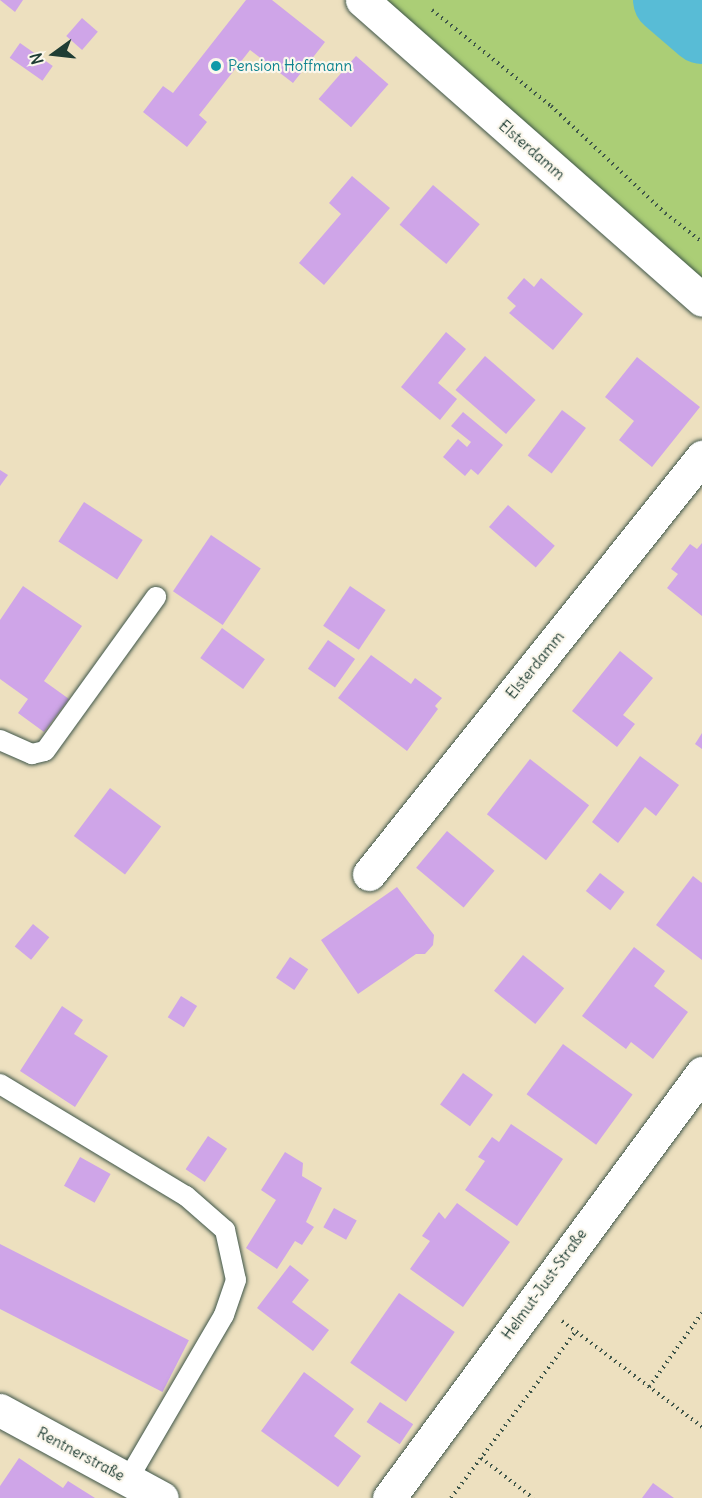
<!DOCTYPE html>
<html>
<head>
<meta charset="utf-8">
<style>
  body { margin:0 }
  #map { position:relative; width:702px; height:1498px; overflow:hidden; background:#ede0bf; font-family:Delius,sans-serif }
  div>[style] { position:absolute }
  .green>* { inset:0; background:#abce76 }
  .river>* { height:68px; margin:-34px; padding:0 34px; transform-origin:34px; border-radius:34px; background:#58bcd6 }
  .building>* { inset:0; background:#cfa5e8; transform-origin:0 0 }
  .path>* { height:4px; margin-top:-2px; transform-origin:0; background:repeating-linear-gradient(90deg,#3e5549 0 1.5px,transparent 0 6px) }
  .roads { filter:drop-shadow(0 0 2px #3e5549) drop-shadow(0 0 2px #3e5549) }
  .service>* { height:20px; margin:-10px; padding:0 10px; transform-origin:10px; border-radius:10px; background:#fff }
  .minor>* { height:33px; margin:-16.5px; padding:0 16.5px; transform-origin:16.5px; border-radius:16.5px; background:#fff }
  .dots>* { width:16px; height:16px; translate:-50% -50%; box-sizing:border-box; border:3px solid #fbf7ec; border-radius:50% }
  span { translate:-50% -50%; white-space:nowrap; text-align:center; line-height:1.15; -webkit-text-stroke:4.5px #fbf7ec; paint-order:stroke }
  .culture-label { font-size:15px; color:#0d838f }
  .left { translate:0 -50%; text-align:left }
  .street-label { font-size:15px; color:#1f3d34 }
  .north { position:absolute; left:24px; top:24px; width:60px; height:60px; -webkit-text-stroke:4px #fbf7ec; paint-order:stroke; rotate:255deg; font-size:16px; font-weight:700; line-height:24px; text-align:center; color:#1f3d34 }
  .north::after { content:''; display:block; margin:auto; width:21px; height:27px; background:#1f3d34; clip-path:polygon(50% 0,100% 100%,50% 72%,0 100%) }
</style>
</head>
<body>
<div id="map">
  <div class="green">
    <i style="clip-path:polygon(362px 0,702px 0,702px 300px)"></i>
  </div>
  <div class="river">
    <i style="left:667px;top:0;width:46px;rotate:40.6deg"></i>
  </div>
  <div class="building">
    <i style="clip-path:polygon(0 0,23px 0,15px 12px)"></i>
    <i style="clip-path:polygon(246px 0,272px 0,325px 42px,293px 83px,250px 50px,199px 115px,207px 122px,187px 147px,143px 112px,163px 86px,173px 93px)"></i>
    <i style="left:82px;top:18px;width:21px;height:24px;rotate:41deg"></i>
    <i style="left:20px;top:43px;width:40px;height:18px;rotate:35deg"></i>
    <i style="left:356px;top:56px;width:43px;height:57px;rotate:41deg"></i>
    <i style="clip-path:polygon(352px 176px,390px 208px,324px 285px,299px 263px,341px 214px,329px 203px)"></i>
    <i style="left:433px;top:185px;width:61px;height:52px;rotate:40deg"></i>
    <i style="clip-path:polygon(524px 278px,534px 287px,541px 278px,583px 314px,553px 350px,509px 313px,516px 306px,507px 298px)"></i>
    <i style="clip-path:polygon(446px 332px,466px 349px,438px 383px,457px 399px,440px 420px,401px 387px)"></i>
    <i style="left:485px;top:356px;width:67px;height:45px;rotate:41deg"></i>
    <i style="clip-path:polygon(637px 357px,700px 407px,652px 467px,619px 440px,634px 421px,605px 397px)"></i>
    <i style="left:562px;top:410px;width:30px;height:57px;rotate:37deg"></i>
    <i style="clip-path:polygon(463px 412px,503px 445px,478px 475px,471px 469px,465px 476px,443px 457px,458px 439px,467px 447px,471px 442px,451px 426px)"></i>
    <i style="clip-path:polygon(0 470px,8px 475px,0 486px)"></i>
    <i style="left:84px;top:502px;width:70px;height:47px;rotate:33deg"></i>
    <i style="left:508px;top:505px;width:62px;height:29px;rotate:41deg"></i>
    <i style="left:211px;top:535px;width:60px;height:68px;rotate:34deg"></i>
    <i style="clip-path:polygon(702px 543px,702px 616px,667px 588px,678px 574px,671px 569px,690px 544px,697px 549px)"></i>
    <i style="clip-path:polygon(23px 586px,82px 626px,44px 681px,69px 699px,44px 732px,18px 713px,28px 699px,0 679px,0 620px)"></i>
    <i style="left:350px;top:586px;width:43px;height:48px;rotate:34deg"></i>
    <i style="left:222px;top:628px;width:53px;height:37px;rotate:36deg"></i>
    <i style="left:328px;top:640px;width:33px;height:35px;rotate:35deg"></i>
    <i style="clip-path:polygon(620px 651px,653px 678px,623px 715px,635px 724px,617px 747px,572px 711px)"></i>
    <i style="clip-path:polygon(371px 655px,411px 684px,415px 678px,442px 698px,435px 706px,438px 709px,407px 751px,338px 698px)"></i>
    <i style="clip-path:polygon(702px 733px,702px 749px,695px 744px)"></i>
    <i style="clip-path:polygon(640px 756px,679px 785px,656px 816px,645px 807px,618px 843px,592px 822px)"></i>
    <i style="left:530px;top:759px;width:75px;height:70px;rotate:38deg"></i>
    <i style="left:110px;top:788px;width:64px;height:60px;rotate:37deg"></i>
    <i style="left:447px;top:831px;width:62px;height:48px;rotate:40deg"></i>
    <i style="left:600px;top:873px;width:31px;height:23px;rotate:38deg"></i>
    <i style="clip-path:polygon(693px 876px,702px 883px,702px 960px,656px 925px)"></i>
    <i style="clip-path:polygon(397px 887px,434px 935px,433px 945px,425px 954px,416px 954px,358px 994px,321px 940px)"></i>
    <i style="left:33px;top:924px;width:21px;height:29px;rotate:39deg"></i>
    <i style="clip-path:polygon(634px 947px,665px 971px,654px 986px,688px 1012px,653px 1059px,631px 1042px,626px 1049px,582px 1016px)"></i>
    <i style="left:523px;top:955px;width:53px;height:46px;rotate:39deg"></i>
    <i style="left:290px;top:957px;width:22px;height:25px;rotate:34deg"></i>
    <i style="left:181px;top:996px;width:19px;height:25px;rotate:32deg"></i>
    <i style="clip-path:polygon(62px 1006px,83px 1020px,74px 1034px,108px 1056px,75px 1107px,20px 1071px)"></i>
    <i style="left:563px;top:1044px;width:86px;height:62px;rotate:36deg"></i>
    <i style="left:463px;top:1073px;width:37px;height:39px;rotate:36deg"></i>
    <i style="clip-path:polygon(511px 1124px,563px 1159px,517px 1226px,465px 1190px,485px 1161px,478px 1157px,492px 1137px,499px 1142px)"></i>
    <i style="left:208px;top:1136px;width:23px;height:40px;rotate:34deg"></i>
    <i style="clip-path:polygon(285px 1152px,303px 1163px,302px 1176px,322px 1188px,306px 1222px,314px 1227px,302px 1245px,295px 1241px,277px 1269px,246px 1248px,276px 1200px,261px 1190px)"></i>
    <i style="left:80px;top:1157px;width:35px;height:33px;rotate:29deg"></i>
    <i style="clip-path:polygon(457px 1203px,510px 1242px,463px 1307px,410px 1269px,430px 1241px,422px 1236px,439px 1212px,445px 1219px)"></i>
    <i style="left:334px;top:1208px;width:26px;height:22px;rotate:29deg"></i>
    <i style="left:0;top:1244px;width:212px;height:58px;rotate:27deg"></i>
    <i style="clip-path:polygon(290px 1265px,309px 1280px,292px 1302px,329px 1330px,313px 1351px,257px 1308px)"></i>
    <i style="left:399px;top:1293px;width:68px;height:85px;rotate:35deg"></i>
    <i style="clip-path:polygon(304px 1372px,354px 1409px,334px 1436px,361px 1456px,338px 1487px,261px 1431px)"></i>
    <i style="left:380px;top:1402px;width:40px;height:24px;rotate:34deg"></i>
    <i style="clip-path:polygon(19px 1458px,63px 1488px,68px 1481px,95px 1498px,0 1498px,0 1486px)"></i>
    <i style="clip-path:polygon(653px 1483px,674px 1498px,642px 1498px)"></i>
  </div>
  <div class="path">
    <i style="left:432px;top:10px;width:153px;rotate:38.9deg"></i>
    <i style="left:551px;top:106px;width:156px;rotate:43.2deg"></i>
    <i style="left:665px;top:213px;width:47px;rotate:38.1deg"></i>
    <i style="left:562px;top:1321px;width:176px;rotate:37.1deg"></i>
    <i style="left:649px;top:1387px;width:91px;rotate:-54.4deg"></i>
    <i style="left:481px;top:1458px;width:66px;rotate:37.6deg"></i>
    <i style="left:451px;top:1498px;width:209px;rotate:-53.2deg"></i>
  </div>
  <div class="roads">
    <div class="service">
      <i style="left:0;top:740px;width:35px;rotate:24deg"></i>
      <i style="left:32px;top:754px;width:13px;rotate:-13deg"></i>
      <i style="left:45px;top:751px;width:190px;rotate:-54.2deg"></i>
      <i style="left:0;top:1084px;width:217px;rotate:31.1deg"></i>
      <i style="left:186px;top:1196px;width:52px;rotate:41.1deg"></i>
      <i style="left:225px;top:1230px;width:51px;rotate:77.6deg"></i>
      <i style="left:236px;top:1280px;width:37px;rotate:109deg"></i>
      <i style="left:224px;top:1315px;width:190px;rotate:120.3deg"></i>
    </div>
    <div class="minor">
      <i style="left:362px;top:0;width:453px;rotate:41.4deg"></i>
      <i style="left:369px;top:874px;width:534px;rotate:-51.39deg"></i>
      <i style="left:0;top:1410px;width:184px;rotate:28.5deg"></i>
      <i style="left:389px;top:1498px;width:528px;rotate:-53.63deg"></i>
    </div>
  </div>
  <div class="dots">
    <i style="left:216px;top:66px;background:#0f9aa8"></i>
  </div>
  <div class="culture-label">
    <span class="left" style="left:228px;top:66px">Pension Hoffmann</span>
  </div>
  <div class="street-label">
    <span style="left:532px;top:150px;rotate:41deg">Elsterdamm</span>
    <span style="left:535px;top:665px;rotate:-51deg">Elsterdamm</span>
    <span style="left:544px;top:1284px;rotate:-54deg">Helmut-Just-Straße</span>
    <span style="left:81px;top:1454px;rotate:28deg">Rentnerstraße</span>
  </div>
  <div class="north">N</div>
</div>
</body>
</html>
